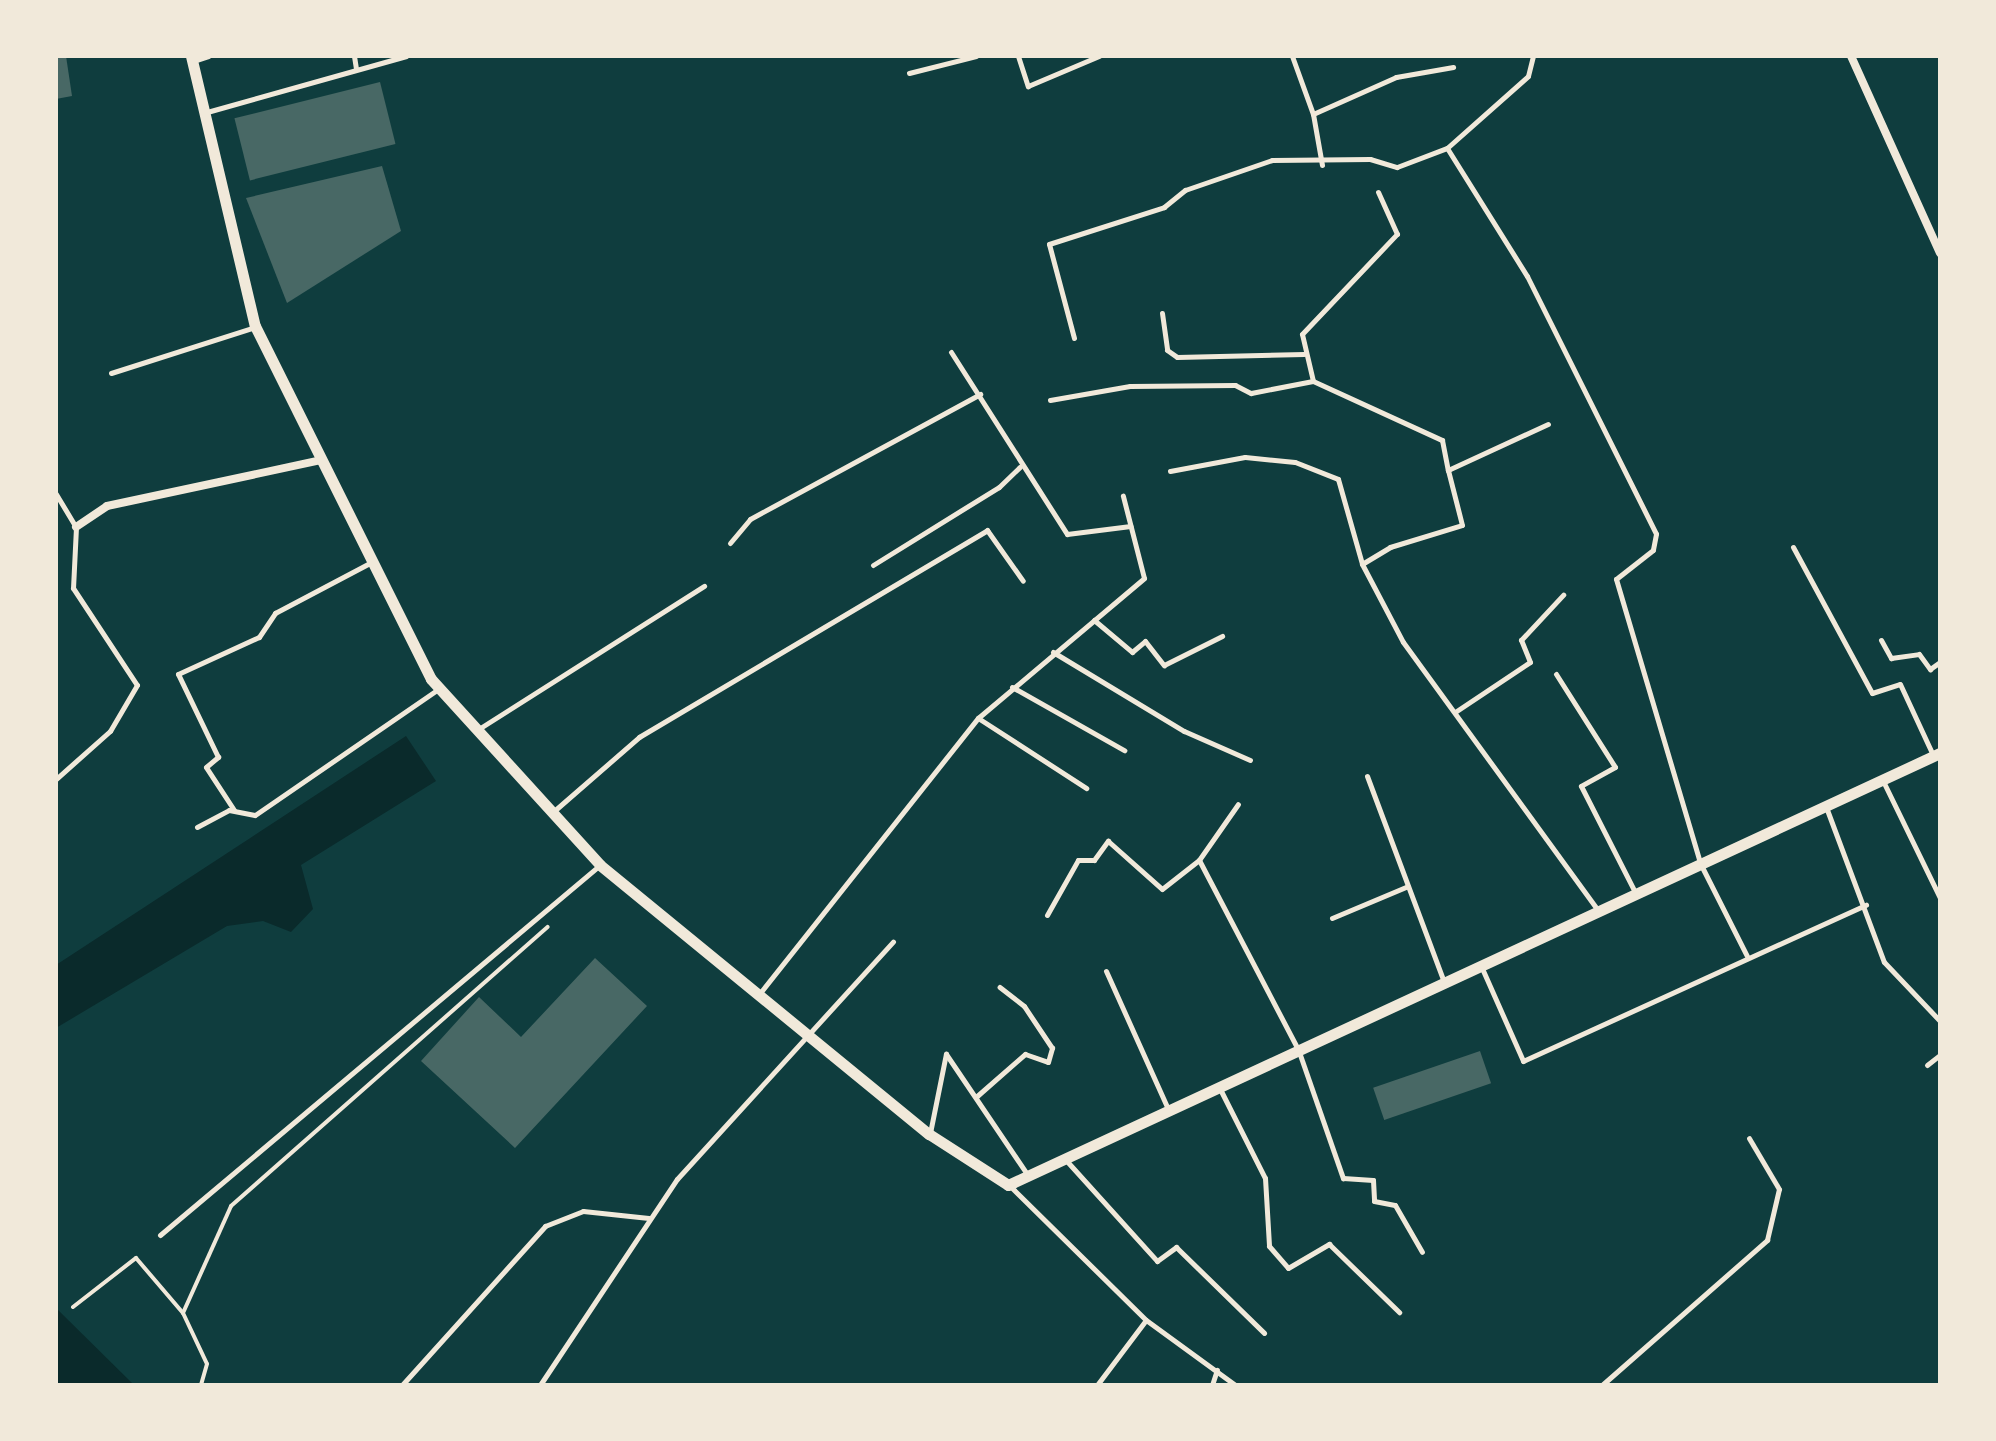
<!DOCTYPE html>
<html>
<head>
<meta charset="utf-8">
<style>
  body { margin:0 }
  #map { position:relative; width:1996px; height:1441px; overflow:hidden; background:#0f3d3e; font-family:Montserrat,sans-serif }
  div>[style] { position:absolute }
  .water>* { inset:0; background:#0a2a2b }
  .building>* { inset:0; background:#486865; transform-origin:0 0 }
  .path>* { height:4px; margin:-2px; padding:0 2px; transform-origin:2px; border-radius:2px; background:#f1e9da }
  .service>* { height:5px; margin:-2.5px; padding:0 2.5px; transform-origin:2.5px; border-radius:2.5px; background:#f1e9da }
  .minor>* { height:8px; margin:-4px; padding:0 4px; transform-origin:4px; border-radius:4px; background:#f1e9da }
  .tertiary>* { height:11px; margin:-5.5px; padding:0 5.5px; transform-origin:5.5px; border-radius:5.5px; background:#f1e9da }
  span { translate:-50% -50%; white-space:nowrap; text-align:center; line-height:1.15; -webkit-text-stroke:8px #f1e9da; paint-order:stroke }
  .frame { position:absolute; inset:0; border:58px solid #f1e9da; pointer-events:none }
</style>
</head>
<body>
<div id="map">
  <div class="water">
    <i style="clip-path:polygon(406px 736px,436px 781px,301px 865px,313px 909px,291px 932px,263px 921px,227px 926px,56px 1028px,56px 965px)"></i>
    <i style="clip-path:polygon(56px 1308px,134px 1385px,56px 1385px)"></i>
  </div>
  <div class="building">
    <i style="clip-path:polygon(56px 56px,66px 56px,72px 96px,56px 99px)"></i>
    <i style="left:380px;top:82px;width:64px;height:150px;rotate:76deg"></i>
    <i style="clip-path:polygon(382px 166px,401px 231px,287px 303px,246px 198px)"></i>
    <i style="clip-path:polygon(595px 958px,647px 1006px,515px 1148px,421px 1061px,479px 997px,521px 1037px)"></i>
    <i style="left:1480px;top:1051px;width:34px;height:113px;rotate:71deg"></i>
  </div>
  <div class="path">
    <i style="left:73px;top:1307px;width:80px;rotate:-37.9deg"></i>
    <i style="left:136px;top:1258px;width:72px;rotate:49.5deg"></i>
    <i style="left:183px;top:1313px;width:117px;rotate:-65.8deg"></i>
    <i style="left:231px;top:1206px;width:422px;rotate:-41.4deg"></i>
    <i style="left:183px;top:1313px;width:56px;rotate:64.8deg"></i>
    <i style="left:207px;top:1364px;width:22px;rotate:106deg"></i>
  </div>
  <div class="service">
    <i style="left:354px;top:56px;width:13px;rotate:81deg"></i>
    <i style="left:1018px;top:56px;width:32px;rotate:72deg"></i>
    <i style="left:1028px;top:86px;width:77px;rotate:-22.9deg"></i>
    <i style="left:1292px;top:56px;width:62px;rotate:70.1deg"></i>
    <i style="left:193px;top:61px;width:16px;rotate:-18deg"></i>
    <i style="left:909px;top:73px;width:69px;rotate:-14.2deg"></i>
    <i style="left:207px;top:112px;width:207px;rotate:-15.7deg"></i>
    <i style="left:1447px;top:148px;width:108px;rotate:-41.6deg"></i>
    <i style="left:1528px;top:76px;width:21px;rotate:-76deg"></i>
    <i style="left:1322px;top:165px;width:52px;rotate:-100deg"></i>
    <i style="left:1313px;top:114px;width:91px;rotate:-24deg"></i>
    <i style="left:1396px;top:77px;width:58px;rotate:-10deg"></i>
    <i style="left:1162px;top:313px;width:37px;rotate:82deg"></i>
    <i style="left:1167px;top:350px;width:12px;rotate:35deg"></i>
    <i style="left:1177px;top:357px;width:127px;rotate:-1.4deg"></i>
    <i style="left:1074px;top:338px;width:97px;rotate:-104.9deg"></i>
    <i style="left:1049px;top:244px;width:121px;rotate:-17.8deg"></i>
    <i style="left:1164px;top:207px;width:27px;rotate:-39deg"></i>
    <i style="left:1185px;top:190px;width:92px;rotate:-19deg"></i>
    <i style="left:1272px;top:160px;width:98px;rotate:-0.6deg"></i>
    <i style="left:1370px;top:159px;width:28px;rotate:17deg"></i>
    <i style="left:1397px;top:167px;width:53px;rotate:-20.8deg"></i>
    <i style="left:1447px;top:148px;width:151px;rotate:58deg"></i>
    <i style="left:1527px;top:276px;width:288px;rotate:63.4deg"></i>
    <i style="left:1656px;top:534px;width:16px;rotate:101deg"></i>
    <i style="left:1653px;top:550px;width:47px;rotate:141.9deg"></i>
    <i style="left:1616px;top:579px;width:296px;rotate:73.5deg"></i>
    <i style="left:1700px;top:863px;width:104px;rotate:63.2deg"></i>
    <i style="left:951px;top:352px;width:216px;rotate:57.5deg"></i>
    <i style="left:1067px;top:534px;width:64px;rotate:-7.1deg"></i>
    <i style="left:111px;top:373px;width:151px;rotate:-17.7deg"></i>
    <i style="left:1313px;top:381px;width:48px;rotate:-103.2deg"></i>
    <i style="left:1302px;top:334px;width:138px;rotate:-46.5deg"></i>
    <i style="left:1397px;top:234px;width:46px;rotate:-114.3deg"></i>
    <i style="left:1050px;top:400px;width:81px;rotate:-9.9deg"></i>
    <i style="left:1130px;top:386px;width:105px;rotate:-0.5deg"></i>
    <i style="left:1235px;top:385px;width:18px;rotate:27deg"></i>
    <i style="left:1251px;top:393px;width:63px;rotate:-11deg"></i>
    <i style="left:1313px;top:381px;width:142px;rotate:24.6deg"></i>
    <i style="left:1442px;top:440px;width:31px;rotate:79deg"></i>
    <i style="left:1170px;top:471px;width:76px;rotate:-10.6deg"></i>
    <i style="left:1245px;top:457px;width:50px;rotate:5.7deg"></i>
    <i style="left:1295px;top:462px;width:46px;rotate:21.6deg"></i>
    <i style="left:1338px;top:479px;width:88px;rotate:74.2deg"></i>
    <i style="left:1362px;top:564px;width:88px;rotate:62.3deg"></i>
    <i style="left:1403px;top:642px;width:331px;rotate:54deg"></i>
    <i style="left:56px;top:494px;width:39px;rotate:59deg"></i>
    <i style="left:76px;top:527px;width:61px;rotate:92.8deg"></i>
    <i style="left:73px;top:588px;width:116px;rotate:56.6deg"></i>
    <i style="left:137px;top:685px;width:53px;rotate:120.4deg"></i>
    <i style="left:110px;top:731px;width:72px;rotate:138.4deg"></i>
    <i style="left:730px;top:543px;width:31px;rotate:-50deg"></i>
    <i style="left:750px;top:519px;width:262px;rotate:-28.5deg"></i>
    <i style="left:1793px;top:547px;width:166px;rotate:61.6deg"></i>
    <i style="left:1872px;top:693px;width:29px;rotate:-18deg"></i>
    <i style="left:1900px;top:684px;width:78px;rotate:65.1deg"></i>
    <i style="left:1362px;top:564px;width:33px;rotate:-31deg"></i>
    <i style="left:1390px;top:547px;width:75px;rotate:-17deg"></i>
    <i style="left:1462px;top:525px;width:57px;rotate:-104.3deg"></i>
    <i style="left:1448px;top:470px;width:110px;rotate:-24.7deg"></i>
    <i style="left:873px;top:565px;width:148px;rotate:-31.8deg"></i>
    <i style="left:999px;top:487px;width:29px;rotate:-44deg"></i>
    <i style="left:1094px;top:620px;width:50px;rotate:40.1deg"></i>
    <i style="left:1132px;top:652px;width:17px;rotate:-40deg"></i>
    <i style="left:1145px;top:641px;width:31px;rotate:52deg"></i>
    <i style="left:1164px;top:665px;width:65px;rotate:-26.6deg"></i>
    <i style="left:1881px;top:640px;width:21px;rotate:61deg"></i>
    <i style="left:1891px;top:658px;width:28px;rotate:-8deg"></i>
    <i style="left:1919px;top:654px;width:19px;rotate:54deg"></i>
    <i style="left:1930px;top:669px;width:12px;rotate:-35deg"></i>
    <i style="left:1053px;top:652px;width:153px;rotate:31.1deg"></i>
    <i style="left:1184px;top:731px;width:72px;rotate:23.7deg"></i>
    <i style="left:1556px;top:674px;width:110px;rotate:57.6deg"></i>
    <i style="left:1615px;top:767px;width:39px;rotate:151deg"></i>
    <i style="left:1581px;top:786px;width:119px;rotate:63deg"></i>
    <i style="left:1012px;top:687px;width:129px;rotate:29.4deg"></i>
    <i style="left:1455px;top:712px;width:90px;rotate:-33.7deg"></i>
    <i style="left:1530px;top:662px;width:24px;rotate:-112deg"></i>
    <i style="left:1521px;top:640px;width:62px;rotate:-47deg"></i>
    <i style="left:978px;top:718px;width:129px;rotate:32.9deg"></i>
    <i style="left:477px;top:730px;width:269px;rotate:-32.4deg"></i>
    <i style="left:1367px;top:776px;width:217px;rotate:69.5deg"></i>
    <i style="left:1883px;top:781px;width:130px;rotate:64deg"></i>
    <i style="left:1826px;top:807px;width:165px;rotate:69.5deg"></i>
    <i style="left:1884px;top:962px;width:81px;rotate:46.5deg"></i>
    <i style="left:234px;top:810px;width:51px;rotate:-123.1deg"></i>
    <i style="left:206px;top:767px;width:16px;rotate:-40deg"></i>
    <i style="left:218px;top:757px;width:92px;rotate:-115.7deg"></i>
    <i style="left:178px;top:674px;width:89px;rotate:-24.6deg"></i>
    <i style="left:259px;top:637px;width:29px;rotate:-56deg"></i>
    <i style="left:275px;top:613px;width:105px;rotate:-27.8deg"></i>
    <i style="left:554px;top:811px;width:113px;rotate:-41deg"></i>
    <i style="left:639px;top:737px;width:405px;rotate:-30.7deg"></i>
    <i style="left:987px;top:530px;width:62px;rotate:54.8deg"></i>
    <i style="left:197px;top:827px;width:36px;rotate:-28deg"></i>
    <i style="left:229px;top:810px;width:26px;rotate:11deg"></i>
    <i style="left:255px;top:815px;width:222px;rotate:-34.5deg"></i>
    <i style="left:1199px;top:860px;width:68px;rotate:-55.1deg"></i>
    <i style="left:1047px;top:915px;width:63px;rotate:-60.6deg"></i>
    <i style="left:1078px;top:860px;width:16px"></i>
    <i style="left:1094px;top:860px;width:24px;rotate:-54deg"></i>
    <i style="left:1108px;top:841px;width:72px;rotate:41.6deg"></i>
    <i style="left:1162px;top:889px;width:47px;rotate:-38.1deg"></i>
    <i style="left:1199px;top:860px;width:213px;rotate:62.4deg"></i>
    <i style="left:1298px;top:1049px;width:137px;rotate:70.8deg"></i>
    <i style="left:1343px;top:1178px;width:30px;rotate:4deg"></i>
    <i style="left:1373px;top:1180px;width:21px;rotate:87deg"></i>
    <i style="left:1374px;top:1201px;width:21px;rotate:11deg"></i>
    <i style="left:1395px;top:1205px;width:54px;rotate:60.1deg"></i>
    <i style="left:1332px;top:918px;width:82px;rotate:-22.8deg"></i>
    <i style="left:1481px;top:966px;width:104px;rotate:66.1deg"></i>
    <i style="left:1523px;top:1061px;width:377px;rotate:-24.5deg"></i>
    <i style="left:1106px;top:971px;width:151px;rotate:65.8deg"></i>
    <i style="left:760px;top:993px;width:351px;rotate:-51.6deg"></i>
    <i style="left:978px;top:718px;width:217px;rotate:-40.1deg"></i>
    <i style="left:1144px;top:578px;width:85px;rotate:-104.4deg"></i>
    <i style="left:946px;top:1054px;width:145px;rotate:56deg"></i>
    <i style="left:1927px;top:1065px;width:16px;rotate:-38deg"></i>
    <i style="left:1219px;top:1087px;width:102px;rotate:63.2deg"></i>
    <i style="left:1265px;top:1178px;width:68px;rotate:86.6deg"></i>
    <i style="left:1269px;top:1246px;width:29px;rotate:49deg"></i>
    <i style="left:1288px;top:1268px;width:48px;rotate:-30.3deg"></i>
    <i style="left:1329px;top:1244px;width:98px;rotate:44.2deg"></i>
    <i style="left:977px;top:1096px;width:64px;rotate:-41.2deg"></i>
    <i style="left:1025px;top:1054px;width:24px;rotate:19deg"></i>
    <i style="left:1048px;top:1062px;width:15px;rotate:-74deg"></i>
    <i style="left:1052px;top:1048px;width:50px;rotate:-123.7deg"></i>
    <i style="left:1024px;top:1006px;width:31px;rotate:-142deg"></i>
    <i style="left:930px;top:1133px;width:81px;rotate:-78.6deg"></i>
    <i style="left:1064px;top:1158px;width:139px;rotate:47.9deg"></i>
    <i style="left:1157px;top:1261px;width:24px;rotate:-36deg"></i>
    <i style="left:1176px;top:1247px;width:123px;rotate:44.3deg"></i>
    <i style="left:1009px;top:1185px;width:192px;rotate:44.6deg"></i>
    <i style="left:1146px;top:1320px;width:110px;rotate:36.1deg"></i>
    <i style="left:160px;top:1235px;width:575px;rotate:-40.06deg"></i>
    <i style="left:402px;top:1385px;width:214px;rotate:-48deg"></i>
    <i style="left:545px;top:1226px;width:41px;rotate:-21.5deg"></i>
    <i style="left:583px;top:1211px;width:66px;rotate:6.1deg"></i>
    <i style="left:540px;top:1385px;width:247px;rotate:-56.4deg"></i>
    <i style="left:677px;top:1179px;width:321px;rotate:-47.7deg"></i>
    <i style="left:1097px;top:1385px;width:81px;rotate:-53deg"></i>
    <i style="left:1212px;top:1385px;width:16px;rotate:-72deg"></i>
    <i style="left:1602px;top:1385px;width:220px;rotate:-41.3deg"></i>
    <i style="left:1767px;top:1240px;width:52px;rotate:-76.8deg"></i>
    <i style="left:1779px;top:1189px;width:59px;rotate:-120.5deg"></i>
  </div>
  <div class="minor">
    <i style="left:1851px;top:56px;width:216px;rotate:65.7deg"></i>
    <i style="left:76px;top:527px;width:37px;rotate:-34deg"></i>
    <i style="left:107px;top:506px;width:215px;rotate:-12.1deg"></i>
  </div>
  <div class="tertiary">
    <i style="left:191px;top:56px;width:277px;rotate:76.7deg"></i>
    <i style="left:255px;top:326px;width:394px;rotate:63.5deg"></i>
    <i style="left:431px;top:679px;width:251px;rotate:47.7deg"></i>
    <i style="left:600px;top:865px;width:425px;rotate:39.3deg"></i>
    <i style="left:929px;top:1134px;width:94px;rotate:32.8deg"></i>
    <i style="left:1008px;top:1185px;width:1027px;rotate:-24.87deg"></i>
  </div>
  <div class="frame"></div>
</div>
</body>
</html>
